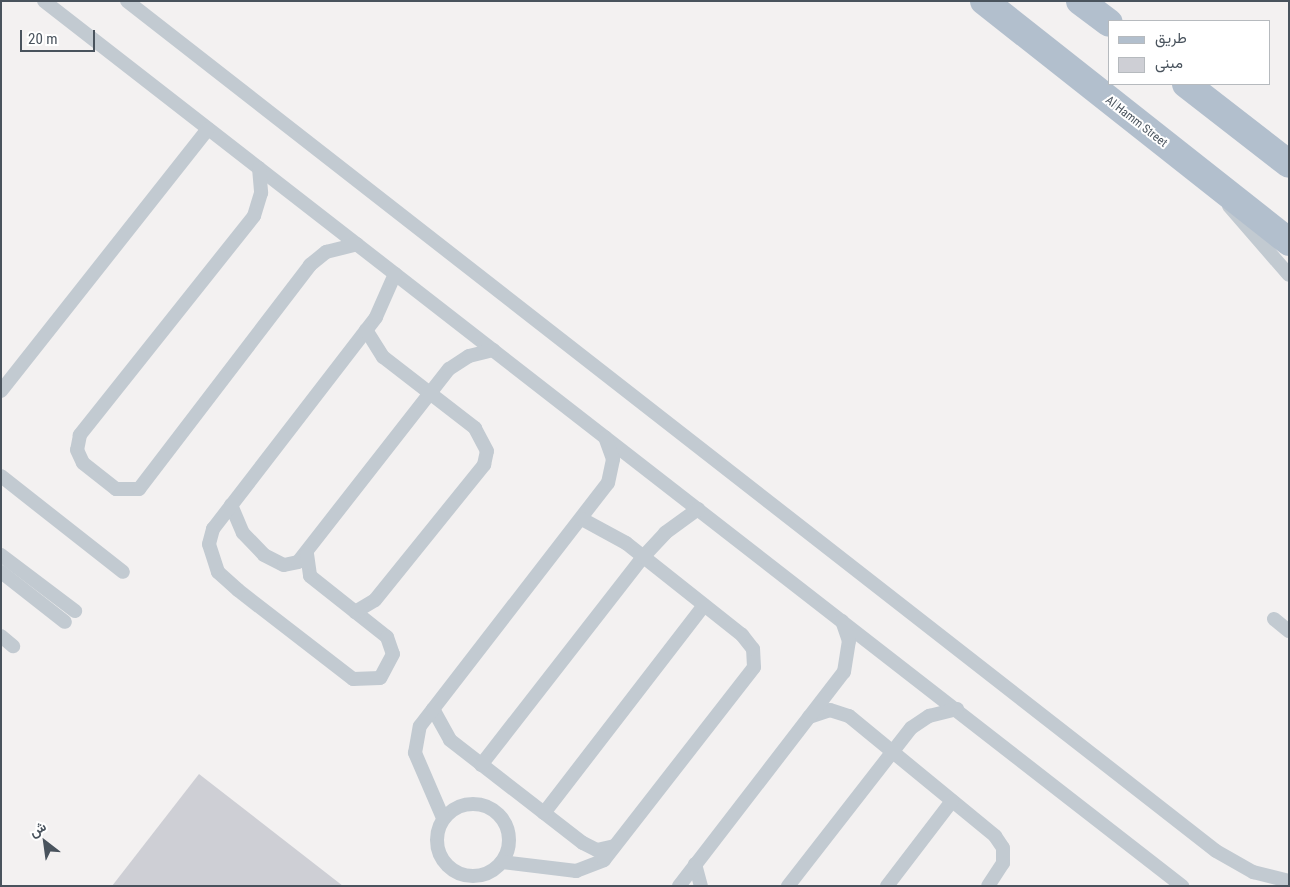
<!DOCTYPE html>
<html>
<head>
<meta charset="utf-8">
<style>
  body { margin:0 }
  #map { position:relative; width:1290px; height:887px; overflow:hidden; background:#f3f1f1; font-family:"Roboto Condensed",Vazirmatn,sans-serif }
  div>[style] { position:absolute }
  .building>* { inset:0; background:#cecfd5 }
  .service>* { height:14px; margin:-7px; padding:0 7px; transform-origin:7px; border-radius:7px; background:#c2cad1 }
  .service>.ring { margin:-7px; padding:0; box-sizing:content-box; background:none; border:14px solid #c2cad1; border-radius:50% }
  .primary>* { height:28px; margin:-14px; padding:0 14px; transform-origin:14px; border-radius:14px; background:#b2bfcd }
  span { translate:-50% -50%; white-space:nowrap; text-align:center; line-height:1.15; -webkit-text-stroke:4px #fff; paint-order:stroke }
  .street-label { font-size:12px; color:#49535d }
  .frame { position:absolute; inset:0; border:2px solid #49535d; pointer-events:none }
  .legend { position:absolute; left:1108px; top:20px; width:162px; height:65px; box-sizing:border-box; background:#fff; border:1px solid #b6babe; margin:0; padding:6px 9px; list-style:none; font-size:15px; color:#49535d }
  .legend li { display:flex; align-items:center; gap:10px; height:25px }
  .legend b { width:25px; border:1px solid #b6babe }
  .north { position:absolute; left:20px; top:817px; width:50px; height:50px; -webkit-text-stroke:4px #fff; paint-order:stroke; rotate:330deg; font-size:14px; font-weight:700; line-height:20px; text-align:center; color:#49535d }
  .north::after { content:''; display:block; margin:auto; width:18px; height:22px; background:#49535d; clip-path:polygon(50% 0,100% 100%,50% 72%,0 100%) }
  .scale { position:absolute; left:20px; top:30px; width:75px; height:22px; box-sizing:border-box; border:2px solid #49535d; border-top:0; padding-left:6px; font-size:15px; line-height:18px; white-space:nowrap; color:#49535d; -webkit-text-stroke:4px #fff; paint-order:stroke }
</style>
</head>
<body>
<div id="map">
  <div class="building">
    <i style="clip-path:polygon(199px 774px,343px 886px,112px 886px)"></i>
  </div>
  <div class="service">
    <i style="left:44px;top:1px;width:1442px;rotate:37.87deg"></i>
    <i style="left:127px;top:1px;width:1381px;rotate:37.97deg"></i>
    <i style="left:1216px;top:851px;width:43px;rotate:29.6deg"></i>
    <i style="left:1253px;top:872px;width:37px;rotate:14deg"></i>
    <i style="left:259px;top:168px;width:25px;rotate:85deg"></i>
    <i style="left:261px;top:193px;width:24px;rotate:107deg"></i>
    <i style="left:254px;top:216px;width:280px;rotate:128.5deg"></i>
    <i style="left:80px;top:435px;width:15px;rotate:101deg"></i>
    <i style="left:77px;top:450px;width:14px;rotate:65deg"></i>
    <i style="left:83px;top:463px;width:42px;rotate:38.2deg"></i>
    <i style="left:116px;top:489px;width:23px"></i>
    <i style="left:139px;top:489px;width:282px;rotate:-52.6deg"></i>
    <i style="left:310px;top:265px;width:21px;rotate:-39deg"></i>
    <i style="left:326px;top:252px;width:32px;rotate:-14deg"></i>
    <i style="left:1229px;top:206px;width:91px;rotate:49deg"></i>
    <i style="left:1px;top:391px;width:334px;rotate:-51.7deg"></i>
    <i style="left:1px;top:476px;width:155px;rotate:38.2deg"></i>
    <i style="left:231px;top:505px;width:30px;rotate:67deg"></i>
    <i style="left:243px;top:533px;width:30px;rotate:46deg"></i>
    <i style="left:264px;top:555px;width:22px;rotate:27deg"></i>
    <i style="left:284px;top:565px;width:14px;rotate:-12deg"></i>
    <i style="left:298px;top:562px;width:245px;rotate:-52deg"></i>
    <i style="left:449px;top:369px;width:24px;rotate:-33deg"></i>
    <i style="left:469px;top:356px;width:25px;rotate:-14deg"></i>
    <i style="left:307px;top:554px;width:22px;rotate:82deg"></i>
    <i style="left:310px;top:576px;width:98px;rotate:38.4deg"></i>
    <i style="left:387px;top:637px;width:18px;rotate:71deg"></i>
    <i style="left:393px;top:654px;width:27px;rotate:118deg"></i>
    <i style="left:380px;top:678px;width:27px;rotate:178deg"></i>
    <i style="left:353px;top:679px;width:145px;rotate:-142.3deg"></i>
    <i style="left:238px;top:590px;width:27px;rotate:-138deg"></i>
    <i style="left:218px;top:572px;width:29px;rotate:-108deg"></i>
    <i style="left:209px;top:544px;width:16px;rotate:-75deg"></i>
    <i style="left:213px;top:529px;width:267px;rotate:-52.4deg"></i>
    <i style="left:376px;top:317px;width:47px;rotate:-66.2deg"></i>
    <i style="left:1px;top:555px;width:93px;rotate:37.1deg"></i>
    <i style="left:1px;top:572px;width:81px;rotate:38deg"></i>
    <i style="left:355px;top:612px;width:23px;rotate:-31deg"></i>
    <i style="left:375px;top:600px;width:174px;rotate:-51.1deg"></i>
    <i style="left:484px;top:465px;width:14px;rotate:-78deg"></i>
    <i style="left:487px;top:451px;width:26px;rotate:-118deg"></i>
    <i style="left:475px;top:428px;width:116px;rotate:-142.3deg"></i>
    <i style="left:383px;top:357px;width:32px;rotate:-122deg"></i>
    <i style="left:1274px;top:619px;width:19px;rotate:39deg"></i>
    <i style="left:1px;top:636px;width:16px;rotate:40deg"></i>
    <i style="left:433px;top:709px;width:35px;rotate:61deg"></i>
    <i style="left:450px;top:740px;width:168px;rotate:37.8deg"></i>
    <i style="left:583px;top:843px;width:16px;rotate:27deg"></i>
    <i style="left:597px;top:850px;width:18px;rotate:-13deg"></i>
    <i style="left:809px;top:717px;width:22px;rotate:-18deg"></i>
    <i style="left:830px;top:710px;width:20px;rotate:18deg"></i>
    <i style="left:849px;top:716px;width:189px;rotate:39.4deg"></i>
    <i style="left:995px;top:836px;width:14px;rotate:56deg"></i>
    <i style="left:1003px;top:848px;width:15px;rotate:90deg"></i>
    <i style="left:1003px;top:863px;width:27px;rotate:123deg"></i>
    <i style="left:481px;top:765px;width:264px;rotate:-52.1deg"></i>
    <i style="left:643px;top:557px;width:33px;rotate:-47deg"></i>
    <i style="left:665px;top:533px;width:41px;rotate:-36deg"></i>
    <i class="ring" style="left:437px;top:804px;width:58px;height:58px"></i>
    <i style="left:544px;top:813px;width:262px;rotate:-52.4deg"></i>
    <i style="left:443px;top:818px;width:71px;rotate:-113.3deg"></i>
    <i style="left:415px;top:753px;width:27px;rotate:-80deg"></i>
    <i style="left:420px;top:726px;width:307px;rotate:-52.3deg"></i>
    <i style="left:608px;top:483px;width:25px;rotate:-78deg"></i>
    <i style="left:613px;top:459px;width:23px;rotate:-110deg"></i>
    <i style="left:502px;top:862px;width:75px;rotate:6.9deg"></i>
    <i style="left:576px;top:871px;width:30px;rotate:-21deg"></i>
    <i style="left:604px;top:860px;width:244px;rotate:-52.1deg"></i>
    <i style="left:754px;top:667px;width:18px;rotate:-93deg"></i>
    <i style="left:753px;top:649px;width:18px;rotate:-128deg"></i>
    <i style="left:742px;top:635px;width:148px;rotate:-141.6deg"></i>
    <i style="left:626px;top:543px;width:50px;rotate:-151.4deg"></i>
    <i style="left:695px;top:864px;width:23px;rotate:75deg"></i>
    <i style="left:679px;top:886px;width:270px;rotate:-52.4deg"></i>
    <i style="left:844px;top:672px;width:31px;rotate:-81deg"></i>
    <i style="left:849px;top:641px;width:21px;rotate:-109deg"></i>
    <i style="left:788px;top:886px;width:200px;rotate:-52.1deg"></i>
    <i style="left:911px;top:728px;width:22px;rotate:-34deg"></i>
    <i style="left:929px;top:716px;width:29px;rotate:-14deg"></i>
    <i style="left:887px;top:886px;width:107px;rotate:-52.6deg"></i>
  </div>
  <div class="primary">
    <i style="left:984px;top:1px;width:389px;rotate:38.3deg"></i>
    <i style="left:1080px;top:1px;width:36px;rotate:37deg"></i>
    <i style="left:1186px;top:84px;width:130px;rotate:37.8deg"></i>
  </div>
  <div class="street-label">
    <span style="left:1136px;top:122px;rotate:38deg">Al Hamm Street</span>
  </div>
  <div class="frame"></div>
  <ul class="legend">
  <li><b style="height:6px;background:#b2bfcd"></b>طريق</li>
  <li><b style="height:14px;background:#cecfd5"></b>مبنى</li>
  </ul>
  <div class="north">ش</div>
  <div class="scale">20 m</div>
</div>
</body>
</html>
